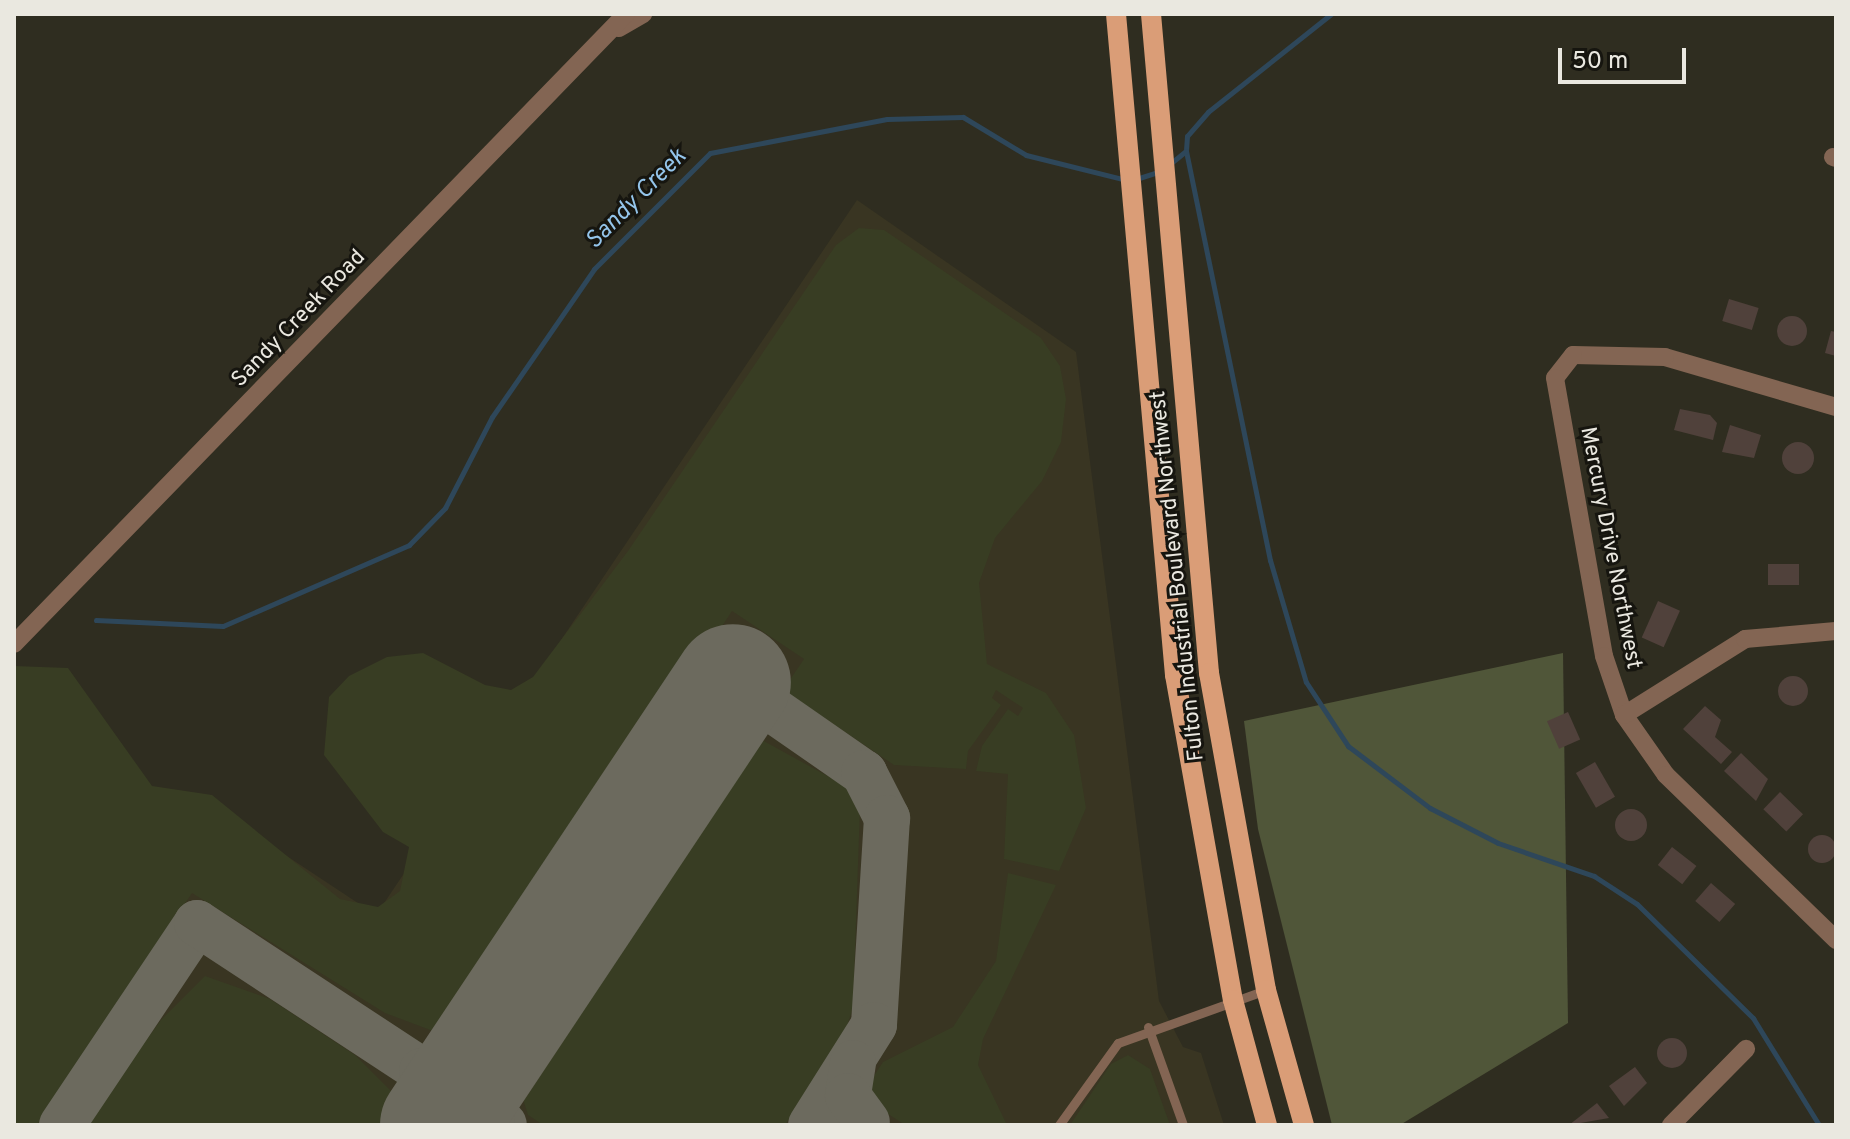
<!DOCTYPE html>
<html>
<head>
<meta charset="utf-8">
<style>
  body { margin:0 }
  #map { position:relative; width:1850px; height:1139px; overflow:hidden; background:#2f2d20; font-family:Overpass,sans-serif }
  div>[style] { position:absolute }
  .built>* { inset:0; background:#393522 }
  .green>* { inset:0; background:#383d23 }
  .forest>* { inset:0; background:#505639 }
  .stream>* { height:5px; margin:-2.5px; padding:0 2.5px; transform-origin:2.5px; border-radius:2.5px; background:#2e475a }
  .taxiway>* { height:46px; margin:-23px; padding:0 23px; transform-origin:23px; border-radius:23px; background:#6c6a5e }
  .runway>* { height:116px; margin:-58px; padding:0 58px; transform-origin:58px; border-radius:58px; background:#6c6a5e }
  .building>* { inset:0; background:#50413b; transform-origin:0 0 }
  .round { border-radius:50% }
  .lane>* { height:9px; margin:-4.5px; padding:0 4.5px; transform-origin:4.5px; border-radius:4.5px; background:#836553 }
  .street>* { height:18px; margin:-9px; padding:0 9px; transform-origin:9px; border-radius:9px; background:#836553 }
  .primary>* { height:20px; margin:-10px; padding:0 10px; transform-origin:10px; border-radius:10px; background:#da9d77 }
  span { translate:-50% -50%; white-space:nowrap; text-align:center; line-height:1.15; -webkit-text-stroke:6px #16150f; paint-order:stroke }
  .street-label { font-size:22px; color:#eae8e0 }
  .water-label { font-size:24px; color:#94c5eb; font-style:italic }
  .frame { position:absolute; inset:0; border:16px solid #eae8e0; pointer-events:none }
  .scale { position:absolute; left:1558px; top:48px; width:128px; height:36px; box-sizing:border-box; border:4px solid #eae8e0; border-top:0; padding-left:10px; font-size:24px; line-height:28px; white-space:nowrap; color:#eae8e0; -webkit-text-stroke:6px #16150f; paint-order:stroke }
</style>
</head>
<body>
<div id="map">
  <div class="built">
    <i style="clip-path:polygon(857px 200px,1076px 352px,1159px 1001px,1183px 1047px,1201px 1053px,1224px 1125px,14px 1125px,201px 799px,376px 915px)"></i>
  </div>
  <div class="green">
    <i style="clip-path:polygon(859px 228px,884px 230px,1041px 338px,1060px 366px,1066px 399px,1061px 442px,1042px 481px,995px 538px,979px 583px,987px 664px,1046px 693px,1074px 735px,1086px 808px,1059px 871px,1004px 859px,1008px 774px,976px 771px,982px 746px,1008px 709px,1018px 716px,1023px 708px,996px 690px,992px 698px,1001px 705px,968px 751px,966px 769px,894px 765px,783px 690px,804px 659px,732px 611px,457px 1029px,441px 1034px,385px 1013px,192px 893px,37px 1125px,14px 1125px,14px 666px,68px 668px,152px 786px,212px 795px,340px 899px,378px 907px,400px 891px,409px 847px,383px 832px,324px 755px,329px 697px,349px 676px,387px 657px,423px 653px,485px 685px,511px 690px,533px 677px,628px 551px,836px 245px)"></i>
    <i style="clip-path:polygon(760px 739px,844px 785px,860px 808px,853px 1007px,843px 1039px,785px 1125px,543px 1125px,528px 1115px,517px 1080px,741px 746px)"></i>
    <i style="clip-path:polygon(1008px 873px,1056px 885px,983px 1039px,978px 1065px,1007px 1125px,905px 1125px,876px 1106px,868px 1085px,883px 1062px,953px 1027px,996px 961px)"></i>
    <i style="clip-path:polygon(205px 976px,270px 999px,355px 1055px,401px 1101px,393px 1125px,84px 1125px,161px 1020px)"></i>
    <i style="clip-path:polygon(1128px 1055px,1150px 1069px,1170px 1125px,1070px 1125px,1111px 1064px)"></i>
  </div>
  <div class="forest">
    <i style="clip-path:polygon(1563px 653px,1568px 1023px,1400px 1125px,1332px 1125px,1258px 829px,1244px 721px)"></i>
  </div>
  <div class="stream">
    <i style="left:1331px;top:14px;width:157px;rotate:141.5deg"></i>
    <i style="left:1208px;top:112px;width:32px;rotate:131deg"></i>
    <i style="left:1187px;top:136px;width:15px;rotate:94deg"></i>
    <i style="left:1186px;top:151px;width:418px;rotate:78.4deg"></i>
    <i style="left:1270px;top:560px;width:127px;rotate:73.6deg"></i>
    <i style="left:1306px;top:682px;width:77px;rotate:56.7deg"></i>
    <i style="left:1348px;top:746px;width:103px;rotate:37.1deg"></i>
    <i style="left:1430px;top:808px;width:76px;rotate:27.2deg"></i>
    <i style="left:1498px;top:843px;width:102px;rotate:19deg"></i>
    <i style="left:1594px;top:876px;width:51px;rotate:33.1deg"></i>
    <i style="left:1637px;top:904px;width:163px;rotate:44.5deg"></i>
    <i style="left:1753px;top:1018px;width:126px;rotate:58.3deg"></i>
    <i style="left:1171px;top:163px;width:19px;rotate:-39deg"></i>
    <i style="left:1136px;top:179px;width:25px;rotate:-18deg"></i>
    <i style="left:96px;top:620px;width:127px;rotate:2.7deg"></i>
    <i style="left:223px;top:626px;width:203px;rotate:-23.5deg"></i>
    <i style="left:409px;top:545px;width:52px;rotate:-45.8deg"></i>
    <i style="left:445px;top:508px;width:102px;rotate:-62.7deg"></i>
    <i style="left:492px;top:417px;width:180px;rotate:-55.4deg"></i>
    <i style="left:594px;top:269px;width:164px;rotate:-45deg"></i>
    <i style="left:710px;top:153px;width:180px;rotate:-10.9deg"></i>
    <i style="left:887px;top:119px;width:76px;rotate:-1.5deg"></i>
    <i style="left:963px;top:117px;width:74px;rotate:31.1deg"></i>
    <i style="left:1026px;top:155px;width:103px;rotate:14deg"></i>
  </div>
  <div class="taxiway">
    <i style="left:733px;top:682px;width:160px;rotate:34.8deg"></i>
    <i style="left:864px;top:773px;width:51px;rotate:62.9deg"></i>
    <i style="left:887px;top:818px;width:207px;rotate:93.6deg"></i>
    <i style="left:874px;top:1025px;width:118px;rotate:122.2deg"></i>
    <i style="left:853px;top:1063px;width:33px;rotate:99deg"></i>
    <i style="left:848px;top:1096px;width:32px;rotate:54deg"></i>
    <i style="left:62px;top:1125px;width:243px;rotate:-56.2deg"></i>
    <i style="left:197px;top:923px;width:367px;rotate:33.3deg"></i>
    <i style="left:437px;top:1125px;width:34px;rotate:-90deg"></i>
    <i style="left:437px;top:1091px;width:25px;rotate:-127deg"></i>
    <i style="left:422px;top:1071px;width:32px;rotate:4deg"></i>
    <i style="left:454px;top:1073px;width:33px;rotate:-29deg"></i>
    <i style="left:483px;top:1057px;width:34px;rotate:102deg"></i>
    <i style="left:476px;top:1090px;width:31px;rotate:59deg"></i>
    <i style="left:492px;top:1117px;width:24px;rotate:-168deg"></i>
    <i style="left:469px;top:1112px;width:33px;rotate:157deg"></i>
  </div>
  <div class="runway">
    <i style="left:438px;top:1125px;width:532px;rotate:-56.34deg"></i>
  </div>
  <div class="building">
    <i style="left:1729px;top:299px;width:31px;height:23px;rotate:17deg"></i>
    <i class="round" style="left:1777px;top:316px;width:30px;height:30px"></i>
    <i style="clip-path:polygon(1831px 331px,1836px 332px,1836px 356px,1825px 353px)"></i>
    <i style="clip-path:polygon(1680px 409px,1710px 415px,1717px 423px,1713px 440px,1674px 430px)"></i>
    <i style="clip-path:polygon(1730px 425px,1761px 435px,1754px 458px,1722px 452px)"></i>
    <i class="round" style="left:1782px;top:442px;width:32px;height:32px"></i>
    <i style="left:1768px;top:564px;width:31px;height:21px"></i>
    <i style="left:1658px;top:601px;width:24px;height:40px;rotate:24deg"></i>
    <i class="round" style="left:1778px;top:676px;width:30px;height:30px"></i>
    <i style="clip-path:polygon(1705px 706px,1721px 720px,1715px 737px,1732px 752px,1721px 764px,1683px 729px)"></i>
    <i style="left:1568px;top:712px;width:30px;height:23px;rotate:66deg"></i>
    <i style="clip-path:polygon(1741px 753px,1768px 779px,1756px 801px,1724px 771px)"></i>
    <i style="left:1595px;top:762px;width:40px;height:22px;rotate:60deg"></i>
    <i style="left:1780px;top:792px;width:32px;height:24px;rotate:44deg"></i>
    <i class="round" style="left:1615px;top:809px;width:32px;height:32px"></i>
    <i class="round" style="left:1808px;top:835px;width:28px;height:28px"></i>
    <i style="left:1672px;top:847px;width:31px;height:23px;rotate:38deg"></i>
    <i style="left:1711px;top:883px;width:32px;height:24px;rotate:41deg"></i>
    <i class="round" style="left:1657px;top:1038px;width:30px;height:30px"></i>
    <i style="clip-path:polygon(1635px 1067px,1647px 1083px,1624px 1106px,1609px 1086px)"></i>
    <i style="clip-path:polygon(1597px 1103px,1609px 1118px,1569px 1125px)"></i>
  </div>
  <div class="lane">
    <i style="left:1148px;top:1027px;width:104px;rotate:70.3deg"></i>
    <i style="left:1059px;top:1125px;width:101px;rotate:-54.3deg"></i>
    <i style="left:1118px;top:1043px;width:157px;rotate:-19.7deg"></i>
  </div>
  <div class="street">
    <i style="left:619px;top:28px;width:28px;rotate:-30deg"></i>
    <i style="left:1833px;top:157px;width:3px;rotate:18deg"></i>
    <i style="left:1836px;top:407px;width:178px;rotate:-163.7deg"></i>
    <i style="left:1665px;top:357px;width:92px;rotate:-178.8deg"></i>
    <i style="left:1573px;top:355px;width:29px;rotate:128deg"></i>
    <i style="left:1555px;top:378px;width:282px;rotate:80deg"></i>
    <i style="left:1604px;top:656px;width:62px;rotate:71.3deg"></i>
    <i style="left:1624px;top:715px;width:73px;rotate:55deg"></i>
    <i style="left:1666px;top:775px;width:237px;rotate:44.1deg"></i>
    <i style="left:14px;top:644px;width:878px;rotate:-45.83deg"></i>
    <i style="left:1624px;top:715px;width:143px;rotate:-32.1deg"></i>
    <i style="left:1745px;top:639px;width:91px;rotate:-5deg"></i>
    <i style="left:1671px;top:1125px;width:107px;rotate:-45.4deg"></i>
  </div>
  <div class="primary">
    <i style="left:1116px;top:14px;width:664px;rotate:84.9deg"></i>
    <i style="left:1175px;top:675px;width:330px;rotate:79.9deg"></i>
    <i style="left:1233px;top:1000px;width:130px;rotate:74.8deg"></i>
    <i style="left:1151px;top:14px;width:662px;rotate:84.97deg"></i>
    <i style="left:1209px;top:673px;width:322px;rotate:79.8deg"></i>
    <i style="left:1266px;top:990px;width:140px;rotate:74.3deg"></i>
  </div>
  <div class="street-label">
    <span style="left:299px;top:319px;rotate:-46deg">Sandy Creek Road</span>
    <span style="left:1610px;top:548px;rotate:79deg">Mercury Drive Northwest</span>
    <span style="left:1178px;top:576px;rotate:-96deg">Fulton Industrial Boulevard Northwest</span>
  </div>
  <div class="water-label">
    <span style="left:637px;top:200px;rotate:-45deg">Sandy Creek</span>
  </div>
  <div class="frame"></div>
  <div class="scale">50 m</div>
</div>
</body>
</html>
